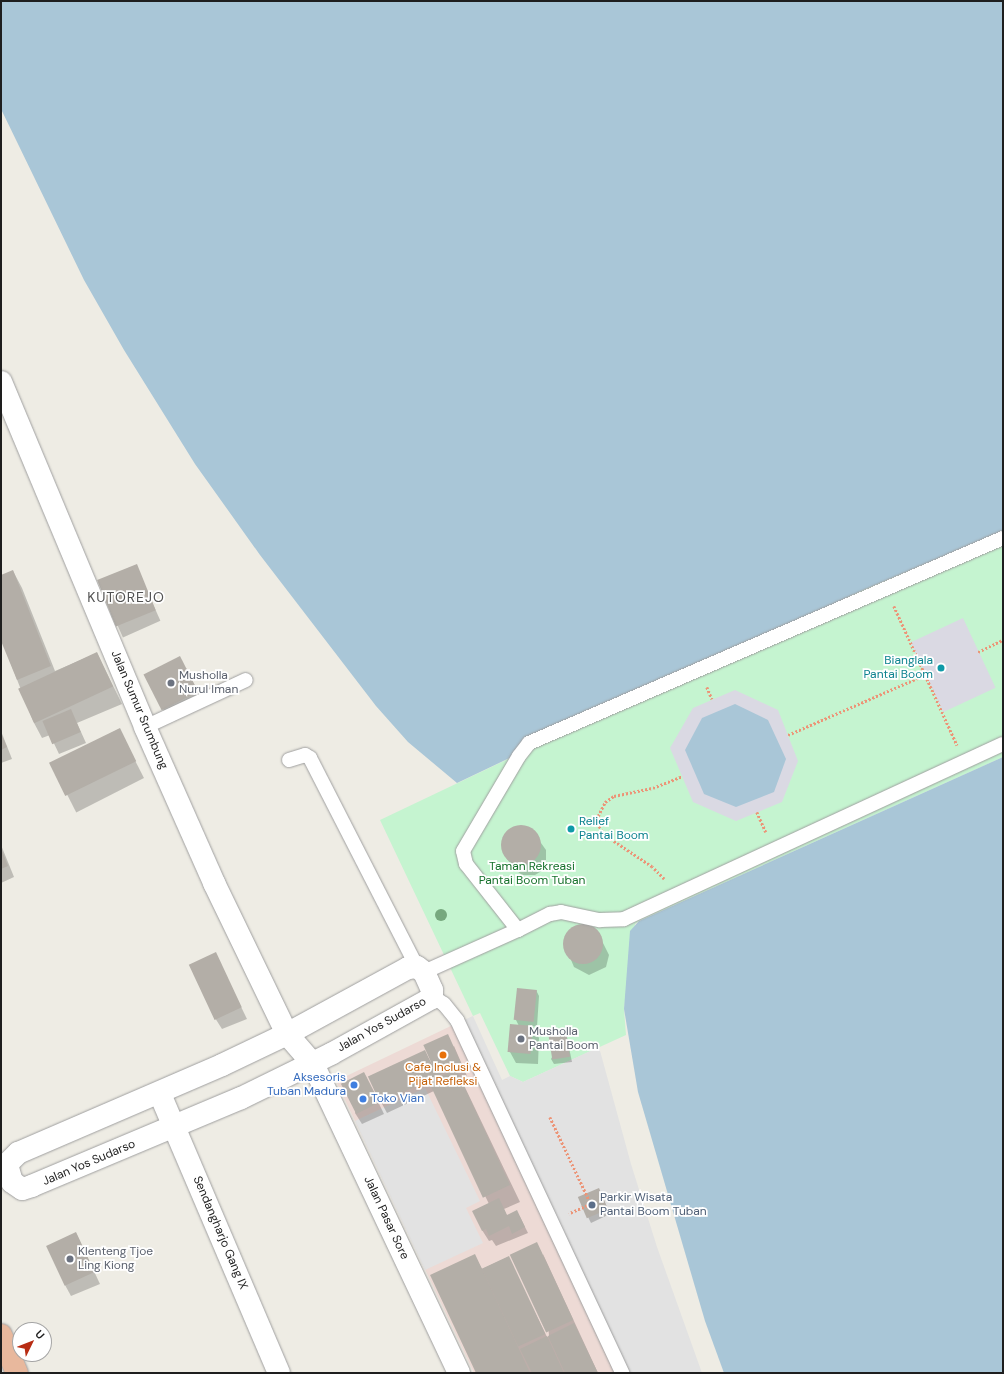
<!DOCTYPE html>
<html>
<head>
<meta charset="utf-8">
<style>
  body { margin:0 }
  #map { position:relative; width:1004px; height:1374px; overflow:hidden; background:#eeece4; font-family:"DM Sans",sans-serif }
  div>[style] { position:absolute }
  .commercial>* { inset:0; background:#eddad5 }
  .park>* { inset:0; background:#c5f4d0 }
  .parking>* { inset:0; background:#e2e2e2 }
  .plaza>* { inset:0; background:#dad9e3; transform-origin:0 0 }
  .water>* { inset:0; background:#a9c6d7 }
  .shadow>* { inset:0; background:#0003; transform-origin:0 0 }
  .building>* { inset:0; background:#b3aea7; transform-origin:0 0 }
  .round { border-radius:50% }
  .path>* { height:2.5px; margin-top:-1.25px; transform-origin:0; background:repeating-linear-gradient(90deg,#ec9477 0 2px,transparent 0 4px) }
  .roads { filter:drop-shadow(0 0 1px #9f9f9f) drop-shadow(0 0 1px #9f9f9f) }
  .service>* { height:14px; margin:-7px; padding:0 7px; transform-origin:7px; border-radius:7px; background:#fff }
  .minor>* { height:22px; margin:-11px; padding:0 11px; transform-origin:11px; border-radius:11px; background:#fff }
  .trunk>* { height:22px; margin:-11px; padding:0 11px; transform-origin:11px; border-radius:11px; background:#e8b89d }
  .trees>* { width:12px; height:12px; margin:-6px; border-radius:50%; background:#77a87e }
  .dots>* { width:11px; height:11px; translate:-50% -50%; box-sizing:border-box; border:2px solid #fff; border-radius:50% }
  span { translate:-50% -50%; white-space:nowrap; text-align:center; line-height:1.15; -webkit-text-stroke:3.5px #fff; paint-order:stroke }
  .culture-label { font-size:12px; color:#0d838f }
  .right { translate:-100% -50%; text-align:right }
  .left { translate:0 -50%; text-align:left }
  .worship-label { font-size:12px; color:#5b616d }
  .street-label { font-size:12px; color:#1e1e1e }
  .park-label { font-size:12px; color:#16712b }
  .food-label { font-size:12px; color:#c56008 }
  .shop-label { font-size:12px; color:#366cbe }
  .service-label { font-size:12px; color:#4e5e75 }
  .quarter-label { font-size:14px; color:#515151; letter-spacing:1px }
  .frame { position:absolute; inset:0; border:2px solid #1e1e1e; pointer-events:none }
  .north { position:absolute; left:12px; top:1322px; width:40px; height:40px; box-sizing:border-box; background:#fff; border:1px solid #a5a5a5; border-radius:50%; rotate:47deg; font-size:11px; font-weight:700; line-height:16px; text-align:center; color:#1e1e1e }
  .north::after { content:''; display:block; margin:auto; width:14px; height:18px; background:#b82c13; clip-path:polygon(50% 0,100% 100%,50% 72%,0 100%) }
</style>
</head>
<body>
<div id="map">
  <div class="commercial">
    <i style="clip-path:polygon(455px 1024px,619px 1373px,474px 1373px,355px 1121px,336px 1081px)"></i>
  </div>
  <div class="park">
    <i style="clip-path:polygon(1003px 531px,1003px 757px,639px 921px,635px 924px,624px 1009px,626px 1035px,523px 1082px,510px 1076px,480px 1013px,473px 1016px,380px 820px,861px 591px)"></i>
  </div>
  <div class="parking">
    <i style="clip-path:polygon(473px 1016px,502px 1080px,510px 1076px,523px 1082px,599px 1047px,631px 1164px,657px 1247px,702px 1373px,619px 1373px,455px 1024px)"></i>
    <i style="clip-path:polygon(425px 1088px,480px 1201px,466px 1208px,483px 1243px,425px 1270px,355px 1121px)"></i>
  </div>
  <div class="plaza">
    <i style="left:963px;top:618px;width:77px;height:58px;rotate:65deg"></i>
    <i style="clip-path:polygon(735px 690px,778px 710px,798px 761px,782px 802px,736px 821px,693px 802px,670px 748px,693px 708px)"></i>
  </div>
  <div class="water">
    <i style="clip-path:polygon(1px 1px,1003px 1px,1003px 531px,861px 591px,457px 783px,408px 742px,376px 706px,260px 555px,195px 464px,124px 350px,84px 280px,1px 109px)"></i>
    <i style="clip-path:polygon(735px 704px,768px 720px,786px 759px,774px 792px,736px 807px,704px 794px,685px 750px,702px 718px)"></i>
    <i style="clip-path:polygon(1003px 757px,1003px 1373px,724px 1373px,705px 1321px,638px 1092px,624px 1009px,630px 931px,639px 921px)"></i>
  </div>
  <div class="shadow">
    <i style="left:136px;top:566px;width:60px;height:41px;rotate:66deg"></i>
    <i style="clip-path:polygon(13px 571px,22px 588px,55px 671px,97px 653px,122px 704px,77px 723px,86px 743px,59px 754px,50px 735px,42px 738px,33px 721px,1px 638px,1px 576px)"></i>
    <i style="clip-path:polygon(186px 668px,204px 704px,169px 721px,163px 710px)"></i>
    <i style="left:119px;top:729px;width:55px;height:76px;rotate:63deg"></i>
    <i style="clip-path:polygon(1px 731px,12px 759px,1px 763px)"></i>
    <i style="clip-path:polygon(513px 828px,531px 829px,546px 850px,546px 862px,540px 872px,535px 875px,522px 875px,512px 867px,505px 855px,502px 849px,504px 836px)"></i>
    <i style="clip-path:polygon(1px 845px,14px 877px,1px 883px)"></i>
    <i style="clip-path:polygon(586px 925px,597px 931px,609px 955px,606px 967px,589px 975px,574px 967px,564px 943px,568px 932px,573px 928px)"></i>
    <i style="clip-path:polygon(215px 953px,247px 1019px,222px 1029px,215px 1018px)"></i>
    <i style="clip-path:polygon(536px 990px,539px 996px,537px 1027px,533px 1026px,539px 1038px,538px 1064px,516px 1063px,510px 1052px,519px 1026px,516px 1020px)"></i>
    <i style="clip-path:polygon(566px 1033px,572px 1062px,554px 1064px,551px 1059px)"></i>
    <i style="clip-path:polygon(454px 1046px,467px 1076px,461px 1079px,520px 1202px,504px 1209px,507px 1216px,520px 1217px,528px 1233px,496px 1246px,492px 1240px,489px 1241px,482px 1230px,489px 1204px,434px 1091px,387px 1113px,381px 1102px,424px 1051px,432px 1064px)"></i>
    <i style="clip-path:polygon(364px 1073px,384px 1114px,362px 1124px,355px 1113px)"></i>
    <i style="clip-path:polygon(601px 1194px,610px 1214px,591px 1223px,588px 1217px)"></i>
    <i style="clip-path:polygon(76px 1233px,100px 1284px,71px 1296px,65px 1285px)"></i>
    <i style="clip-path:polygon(543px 1254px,598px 1373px,477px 1373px,474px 1255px,482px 1269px,508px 1257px,547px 1337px,549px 1336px)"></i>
  </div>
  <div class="building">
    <i style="left:137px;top:564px;width:50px;height:43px;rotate:68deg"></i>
    <i style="clip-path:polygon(13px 570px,51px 666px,17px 680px,1px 641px,1px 575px)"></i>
    <i style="left:97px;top:652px;width:38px;height:87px;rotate:65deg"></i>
    <i style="left:180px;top:656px;width:40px;height:41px;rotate:63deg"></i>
    <i style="left:71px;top:709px;width:25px;height:31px;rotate:67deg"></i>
    <i style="left:120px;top:728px;width:37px;height:79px;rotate:64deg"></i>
    <i style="clip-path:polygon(1px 733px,7px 747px,1px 750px)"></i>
    <i class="round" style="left:501px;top:825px;width:40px;height:40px"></i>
    <i style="clip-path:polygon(1px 848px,8px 866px,1px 869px)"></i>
    <i class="round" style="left:563px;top:924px;width:40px;height:40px"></i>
    <i style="left:216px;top:952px;width:61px;height:30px;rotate:65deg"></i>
    <i style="left:517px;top:988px;width:20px;height:32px;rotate:6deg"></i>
    <i style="left:510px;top:1024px;width:23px;height:28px;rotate:5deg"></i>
    <i style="left:566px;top:1031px;width:26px;height:18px;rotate:81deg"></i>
    <i style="left:448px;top:1034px;width:34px;height:27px;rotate:66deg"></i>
    <i style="left:425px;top:1050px;width:29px;height:63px;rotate:65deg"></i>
    <i style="left:456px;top:1069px;width:128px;height:30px;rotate:65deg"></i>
    <i style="left:364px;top:1072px;width:34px;height:26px;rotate:63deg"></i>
    <i style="left:599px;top:1188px;width:23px;height:23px;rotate:67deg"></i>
    <i style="clip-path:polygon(499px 1198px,507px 1215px,517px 1210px,525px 1227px,512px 1234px,509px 1226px,489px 1236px,486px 1229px,482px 1231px,472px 1211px)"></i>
    <i style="left:76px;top:1232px;width:44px;height:33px;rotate:65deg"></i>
    <i style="left:537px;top:1242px;width:86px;height:30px;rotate:65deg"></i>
    <i style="clip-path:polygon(475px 1254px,482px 1269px,530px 1373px,476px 1373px,430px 1275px)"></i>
    <i style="left:509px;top:1256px;width:86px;height:30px;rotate:65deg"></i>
    <i style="clip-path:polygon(574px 1323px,598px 1373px,565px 1373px,548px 1336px)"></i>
    <i style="clip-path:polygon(547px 1336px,564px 1373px,532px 1373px,520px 1349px)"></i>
  </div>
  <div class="path">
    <i style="left:894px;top:606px;width:153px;rotate:65.6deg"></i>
    <i style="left:978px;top:652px;width:28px;rotate:-26deg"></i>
    <i style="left:707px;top:687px;width:13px;rotate:67deg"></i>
    <i style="left:788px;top:735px;width:150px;rotate:-23.7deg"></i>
    <i style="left:757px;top:812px;width:22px;rotate:66deg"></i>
    <i style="left:664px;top:879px;width:17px;rotate:-135deg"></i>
    <i style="left:652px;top:867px;width:58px;rotate:-146.3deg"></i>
    <i style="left:604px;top:835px;width:14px;rotate:-120deg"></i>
    <i style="left:597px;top:823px;width:7px;rotate:-82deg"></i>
    <i style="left:598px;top:816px;width:16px;rotate:-63deg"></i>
    <i style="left:605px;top:802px;width:11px;rotate:-34deg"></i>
    <i style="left:614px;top:796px;width:40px;rotate:-12deg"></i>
    <i style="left:653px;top:788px;width:31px;rotate:-22deg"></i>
    <i style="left:550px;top:1117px;width:96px;rotate:64.8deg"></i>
    <i style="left:591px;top:1204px;width:24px;rotate:156deg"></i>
  </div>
  <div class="roads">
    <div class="service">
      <i style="left:145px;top:727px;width:111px;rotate:-25deg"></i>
      <i style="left:289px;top:760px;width:17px;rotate:-17deg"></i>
      <i style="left:305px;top:755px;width:6px;rotate:31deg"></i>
      <i style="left:310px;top:758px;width:235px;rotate:62.9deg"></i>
      <i style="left:518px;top:930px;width:36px;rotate:-27deg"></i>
      <i style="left:550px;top:914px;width:11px;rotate:-10deg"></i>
      <i style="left:561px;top:912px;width:40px;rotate:12deg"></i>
      <i style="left:600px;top:920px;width:24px;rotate:-2deg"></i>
      <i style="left:624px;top:919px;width:417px;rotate:-24.8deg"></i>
      <i style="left:424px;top:972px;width:103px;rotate:-24.1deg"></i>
      <i style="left:518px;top:930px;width:84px;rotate:-128.2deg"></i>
      <i style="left:466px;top:864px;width:13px;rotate:-103deg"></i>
      <i style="left:463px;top:851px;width:110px;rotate:-59.5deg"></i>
      <i style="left:519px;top:756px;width:16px;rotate:-52deg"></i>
      <i style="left:529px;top:743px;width:516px;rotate:-23.39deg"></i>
      <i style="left:432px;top:996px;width:14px;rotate:34deg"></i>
      <i style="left:444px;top:1004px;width:21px;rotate:51deg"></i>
      <i style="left:457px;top:1020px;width:390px;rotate:64.9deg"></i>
    </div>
    <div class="minor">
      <i style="left:1px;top:382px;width:374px;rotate:67.3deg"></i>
      <i style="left:145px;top:727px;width:171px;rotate:66.1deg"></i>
      <i style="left:214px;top:883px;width:168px;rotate:64.2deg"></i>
      <i style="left:287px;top:1034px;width:40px;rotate:49deg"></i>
      <i style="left:313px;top:1064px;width:342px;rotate:64.7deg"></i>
      <i style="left:417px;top:967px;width:9px;rotate:36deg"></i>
      <i style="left:424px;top:972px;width:20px;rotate:66deg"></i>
      <i style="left:432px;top:990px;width:8px;rotate:90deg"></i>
      <i style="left:432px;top:998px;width:115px;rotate:151deg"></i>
      <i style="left:331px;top:1054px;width:100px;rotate:153.9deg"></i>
      <i style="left:241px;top:1098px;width:227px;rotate:157.2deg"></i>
      <i style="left:32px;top:1186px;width:10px;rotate:163deg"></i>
      <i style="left:22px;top:1189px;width:12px;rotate:-145deg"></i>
      <i style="left:12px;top:1182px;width:19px;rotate:-106deg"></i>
      <i style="left:7px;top:1164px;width:16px;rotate:-45deg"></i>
      <i style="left:18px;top:1153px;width:222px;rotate:-23.3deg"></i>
      <i style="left:222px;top:1065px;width:72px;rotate:-25.5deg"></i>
      <i style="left:287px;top:1034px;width:138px;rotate:-28.6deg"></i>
      <i style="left:408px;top:968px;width:9px;rotate:-6deg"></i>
      <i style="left:160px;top:1094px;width:303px;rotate:66.9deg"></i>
    </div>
    <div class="trunk">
      <i style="left:1px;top:1335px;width:41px;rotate:67.2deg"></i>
    </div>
  </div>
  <div class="trees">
    <i style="left:441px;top:915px"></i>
  </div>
  <div class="dots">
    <i style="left:941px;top:668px;background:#0f9aa8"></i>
    <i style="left:171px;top:683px;background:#6b7280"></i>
    <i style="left:571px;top:829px;background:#0f9aa8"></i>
    <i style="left:521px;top:1039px;background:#6b7280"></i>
    <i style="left:443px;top:1055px;background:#e8710a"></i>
    <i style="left:354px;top:1085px;background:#3f7fe0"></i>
    <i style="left:363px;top:1099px;background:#3f7fe0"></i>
    <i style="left:592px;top:1205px;background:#5c6f8a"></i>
    <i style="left:70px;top:1259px;background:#6b7280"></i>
  </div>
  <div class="culture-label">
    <span class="right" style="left:933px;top:668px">Bianglala<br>Pantai Boom</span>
    <span class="left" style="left:579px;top:829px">Relief<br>Pantai Boom</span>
  </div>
  <div class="worship-label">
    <span class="left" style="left:179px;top:683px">Musholla<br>Nurul Iman</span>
    <span class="left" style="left:529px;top:1039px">Musholla<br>Pantai Boom</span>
    <span class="left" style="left:78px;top:1259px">Klenteng Tjoe<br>Ling Kiong</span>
  </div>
  <div class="street-label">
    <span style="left:139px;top:710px;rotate:67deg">Jalan Sumur Srumbung</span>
    <span style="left:382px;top:1025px;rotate:-29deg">Jalan Yos Sudarso</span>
    <span style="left:89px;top:1163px;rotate:-23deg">Jalan Yos Sudarso</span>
    <span style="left:386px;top:1218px;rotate:65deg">Jalan Pasar Sore</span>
    <span style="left:220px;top:1233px;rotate:67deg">Sendangharjo Gang IX</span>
  </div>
  <div class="park-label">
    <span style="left:532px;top:874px">Taman Rekreasi<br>Pantai Boom Tuban</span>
  </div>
  <div class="food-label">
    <span style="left:443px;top:1075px">Cafe Inclusi &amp;<br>Pijat Refleksi</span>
  </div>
  <div class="shop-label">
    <span class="right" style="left:346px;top:1085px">Aksesoris<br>Tuban Madura</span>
    <span class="left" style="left:371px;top:1099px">Toko Vian</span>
  </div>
  <div class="service-label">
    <span class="left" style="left:600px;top:1205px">Parkir Wisata<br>Pantai Boom Tuban</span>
  </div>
  <div class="quarter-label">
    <span style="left:126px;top:597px">KUTOREJO</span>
  </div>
  <div class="frame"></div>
  <div class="north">U</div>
</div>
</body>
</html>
